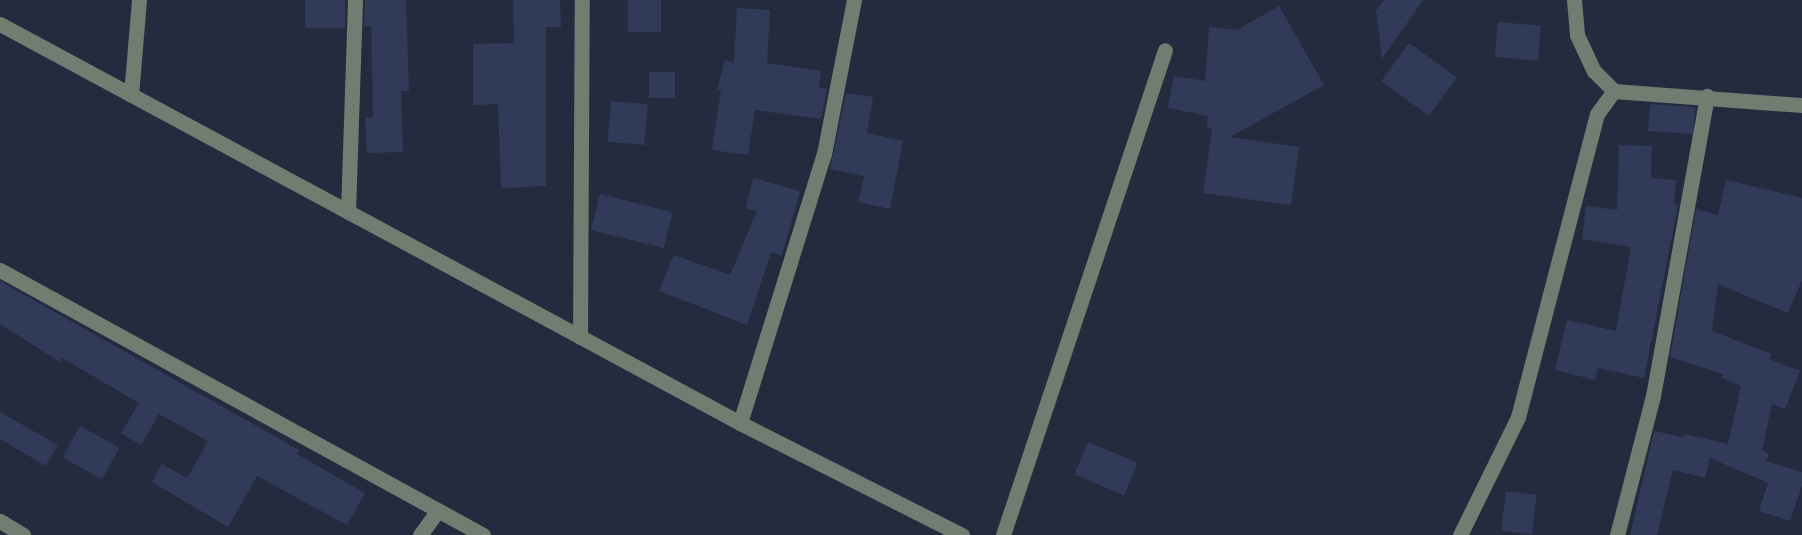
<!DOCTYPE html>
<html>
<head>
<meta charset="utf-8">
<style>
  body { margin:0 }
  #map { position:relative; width:1802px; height:535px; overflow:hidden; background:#242b3f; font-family:Raleway,sans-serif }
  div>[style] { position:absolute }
  .building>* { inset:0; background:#313a58; transform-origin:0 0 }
  .minor>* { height:15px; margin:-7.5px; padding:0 7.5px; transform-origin:7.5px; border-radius:7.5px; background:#717d71 }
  span { translate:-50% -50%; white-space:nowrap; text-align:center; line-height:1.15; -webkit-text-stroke:6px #1b2135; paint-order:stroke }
</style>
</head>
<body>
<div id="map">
  <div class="building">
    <i style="left:305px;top:0;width:40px;height:28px"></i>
    <i style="clip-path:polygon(365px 0,406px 0,409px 91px,401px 91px,403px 152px,367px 153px,365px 117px,373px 117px,371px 26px,364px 26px)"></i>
    <i style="clip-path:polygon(513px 0,560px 0,561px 27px,546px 27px,546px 186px,501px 188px,498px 104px,473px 105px,473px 44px,514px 43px)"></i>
    <i style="left:628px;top:0;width:33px;height:32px"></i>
    <i style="clip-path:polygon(1384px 0,1423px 0,1382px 59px,1376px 11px)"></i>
    <i style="clip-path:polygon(1279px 6px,1324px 85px,1230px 137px,1299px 147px,1291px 205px,1203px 193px,1212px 129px,1207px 128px,1208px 116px,1168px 108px,1174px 76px,1205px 81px,1209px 27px,1237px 30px)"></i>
    <i style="clip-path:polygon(737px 8px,770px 10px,767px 63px,821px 71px,819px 88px,827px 89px,821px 119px,755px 110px,748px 155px,712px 150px,721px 90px,717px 89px,725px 60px,734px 63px)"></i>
    <i style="left:1498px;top:22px;width:43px;height:35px;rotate:5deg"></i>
    <i style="left:1409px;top:43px;width:59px;height:47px;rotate:36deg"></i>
    <i style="left:649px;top:72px;width:26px;height:26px"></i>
    <i style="clip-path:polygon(846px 93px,873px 97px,867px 133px,903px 141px,890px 209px,858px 202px,864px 176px,830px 169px)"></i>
    <i style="left:611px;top:101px;width:37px;height:41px;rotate:5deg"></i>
    <i style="left:1650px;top:104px;width:45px;height:27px;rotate:4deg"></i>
    <i style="clip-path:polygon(1619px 145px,1652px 146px,1651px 178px,1676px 180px,1674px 204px,1678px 205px,1644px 378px,1598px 368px,1595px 380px,1555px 370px,1567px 320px,1616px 331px,1631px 247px,1582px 239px,1586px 206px,1617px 210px)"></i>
    <i style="clip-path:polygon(753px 178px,800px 191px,782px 256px,771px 252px,747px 325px,659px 291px,674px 255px,730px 275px,757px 211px,746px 208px)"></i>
    <i style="clip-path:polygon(1726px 180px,1802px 198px,1802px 280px,1788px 313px,1718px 284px,1712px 331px,1771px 354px,1769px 359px,1800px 371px,1785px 409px,1772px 404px,1762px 450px,1769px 454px,1766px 461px,1802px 472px,1802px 486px,1790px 521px,1759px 511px,1768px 483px,1710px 458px,1705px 478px,1673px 470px,1657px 535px,1630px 535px,1654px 431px,1683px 437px,1684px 434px,1728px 444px,1741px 386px,1722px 378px,1723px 374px,1670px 357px,1696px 209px,1718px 215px)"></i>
    <i style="left:600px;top:194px;width:75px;height:37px;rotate:14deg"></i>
    <i style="clip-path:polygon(0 281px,299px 450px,297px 454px,365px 493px,347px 525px,257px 476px,228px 527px,152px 482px,162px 464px,187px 478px,208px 441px,159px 414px,141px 445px,121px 433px,139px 403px,62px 358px,60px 362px,0 324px)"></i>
    <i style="clip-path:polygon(0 412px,58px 445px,46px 466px,0 439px)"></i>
    <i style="left:80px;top:426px;width:45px;height:36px;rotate:29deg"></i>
    <i style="left:1088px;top:442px;width:54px;height:35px;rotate:23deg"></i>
    <i style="left:1506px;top:491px;width:31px;height:40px;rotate:7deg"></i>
  </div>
  <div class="minor">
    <i style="left:1574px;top:0;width:35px;rotate:85deg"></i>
    <i style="left:1577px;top:35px;width:40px;rotate:65deg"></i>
    <i style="left:1594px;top:71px;width:28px;rotate:45deg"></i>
    <i style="left:1614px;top:91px;width:189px;rotate:4.3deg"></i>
    <i style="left:0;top:24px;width:841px;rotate:28.33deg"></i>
    <i style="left:740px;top:423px;width:249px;rotate:26.8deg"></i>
    <i style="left:131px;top:95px;width:95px;rotate:-85.2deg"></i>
    <i style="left:348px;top:212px;width:212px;rotate:-88.1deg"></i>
    <i style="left:0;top:270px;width:551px;rotate:28.75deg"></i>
    <i style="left:580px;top:337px;width:337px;rotate:-89.7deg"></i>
    <i style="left:740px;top:423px;width:282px;rotate:-72.7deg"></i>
    <i style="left:824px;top:154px;width:157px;rotate:-79deg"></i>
    <i style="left:0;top:521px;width:27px;rotate:31deg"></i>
    <i style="left:420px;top:535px;width:29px;rotate:-54deg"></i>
    <i style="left:1003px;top:535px;width:511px;rotate:-71.53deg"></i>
    <i style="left:1460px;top:535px;width:131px;rotate:-63.8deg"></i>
    <i style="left:1518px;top:417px;width:313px;rotate:-75.4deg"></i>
    <i style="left:1597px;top:114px;width:29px;rotate:-54deg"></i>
    <i style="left:1617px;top:535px;width:144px;rotate:-75.5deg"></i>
    <i style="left:1653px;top:396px;width:305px;rotate:-79.8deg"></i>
  </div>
</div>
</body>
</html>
